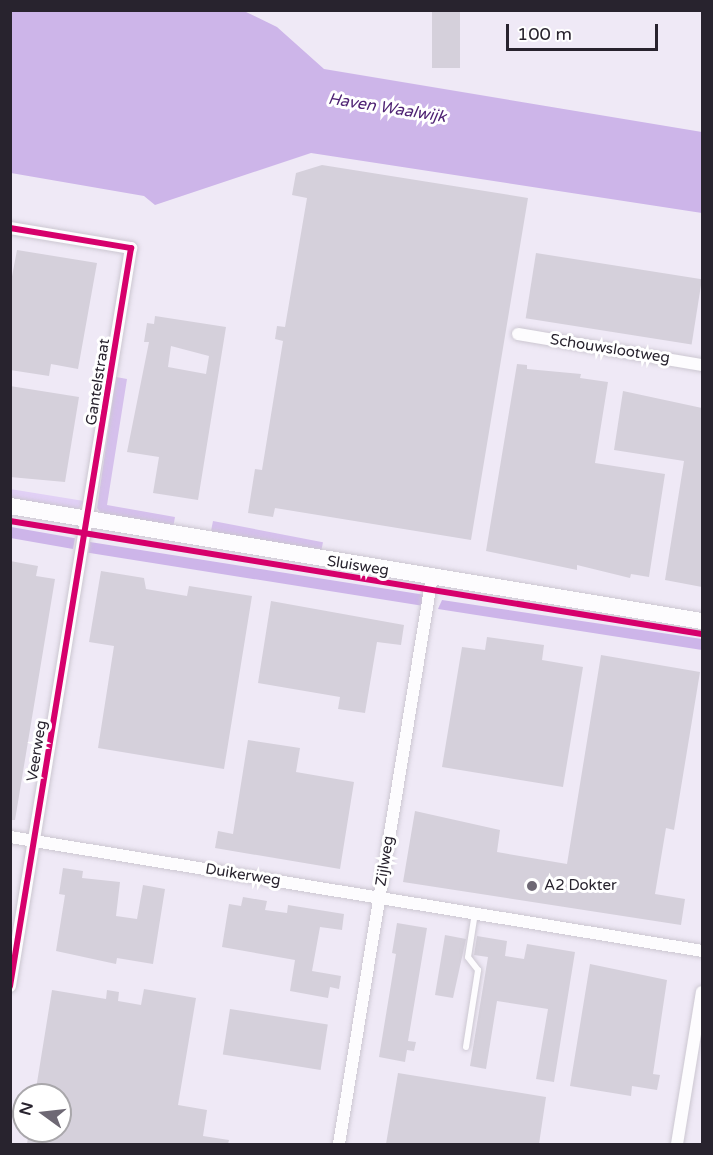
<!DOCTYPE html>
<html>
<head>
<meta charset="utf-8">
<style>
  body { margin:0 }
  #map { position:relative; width:713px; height:1155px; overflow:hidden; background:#efe9f6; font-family:"Varela Round",sans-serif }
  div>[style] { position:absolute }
  .green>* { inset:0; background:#e1d0f5 }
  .forest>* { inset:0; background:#d5c0ec; transform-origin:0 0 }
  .water>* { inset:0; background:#cdb5e9; transform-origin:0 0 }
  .building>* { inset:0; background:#d5d0db; transform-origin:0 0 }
  .roads { filter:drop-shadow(0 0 2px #ccc7d1) drop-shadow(0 0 2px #ccc7d1) }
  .lane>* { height:6px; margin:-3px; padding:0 3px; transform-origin:3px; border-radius:3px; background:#fdfcfe }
  .street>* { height:12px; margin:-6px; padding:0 6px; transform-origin:6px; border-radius:6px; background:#fdfcfe }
  .secondary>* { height:16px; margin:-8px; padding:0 8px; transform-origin:8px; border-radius:8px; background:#fdfcfe }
  .cycleway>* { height:6px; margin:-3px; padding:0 3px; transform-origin:3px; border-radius:3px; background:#d6006c }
  .dots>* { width:16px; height:16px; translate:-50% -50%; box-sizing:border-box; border:3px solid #fff; border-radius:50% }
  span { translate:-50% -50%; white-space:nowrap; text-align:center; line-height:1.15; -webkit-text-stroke:6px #fff; paint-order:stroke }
  .street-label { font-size:15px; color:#28232e }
  .poi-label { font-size:15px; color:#28232e }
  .left { translate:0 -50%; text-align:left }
  .water-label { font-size:16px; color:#4f2374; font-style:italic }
  .frame { position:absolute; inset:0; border:12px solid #28232e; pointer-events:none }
  .north { position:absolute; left:12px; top:1083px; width:60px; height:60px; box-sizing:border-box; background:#fff; border:2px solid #a9a7ab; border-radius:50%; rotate:285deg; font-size:16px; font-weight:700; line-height:24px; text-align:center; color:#28232e }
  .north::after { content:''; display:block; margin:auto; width:21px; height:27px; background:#6e6874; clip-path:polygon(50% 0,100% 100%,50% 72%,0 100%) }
  .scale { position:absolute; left:506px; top:24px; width:152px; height:27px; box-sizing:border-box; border:3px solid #28232e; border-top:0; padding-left:8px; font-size:18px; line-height:21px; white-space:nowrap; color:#28232e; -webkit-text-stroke:4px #fff; paint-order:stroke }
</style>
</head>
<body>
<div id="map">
  <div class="green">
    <i style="clip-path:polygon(10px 489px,84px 501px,78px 510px,11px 501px)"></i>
  </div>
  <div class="forest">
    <i style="clip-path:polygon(116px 377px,127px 379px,107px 505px,175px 517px,173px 528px,101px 513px,97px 508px)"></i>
    <i style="left:213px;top:521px;width:112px;height:12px;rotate:11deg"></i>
  </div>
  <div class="water">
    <i style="clip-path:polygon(10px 11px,244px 11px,277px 27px,324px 69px,702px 132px,702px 213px,311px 153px,155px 205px,144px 196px,11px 173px)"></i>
    <i style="left:11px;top:527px;width:65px;height:11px;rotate:10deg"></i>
    <i style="left:90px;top:542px;width:338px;height:11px;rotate:9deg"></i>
    <i style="clip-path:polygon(442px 600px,702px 639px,702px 650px,438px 609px)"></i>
  </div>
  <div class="building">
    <i style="left:432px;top:10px;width:28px;height:58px"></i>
    <i style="clip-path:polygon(322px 165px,528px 198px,471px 540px,275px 508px,273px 517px,248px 513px,255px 469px,262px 470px,283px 341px,275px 339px,277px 326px,285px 327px,307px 198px,292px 195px,296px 173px)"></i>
    <i style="clip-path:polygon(17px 250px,97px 263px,78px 369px,51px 364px,49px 376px,10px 370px,10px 287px)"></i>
    <i style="left:536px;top:253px;width:168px;height:66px;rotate:9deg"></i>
    <i style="clip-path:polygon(evenodd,155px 316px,226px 327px,198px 500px,153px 493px,159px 457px,127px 452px,149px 342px,144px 342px,147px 323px,154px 324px,155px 316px,171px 346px,209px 356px,206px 374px,168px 367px,171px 346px)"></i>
    <i style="clip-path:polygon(517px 364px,527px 365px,527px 369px,581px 374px,580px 378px,608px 382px,595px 463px,665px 474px,649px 577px,631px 574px,630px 578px,577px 565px,577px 570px,486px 551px)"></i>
    <i style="clip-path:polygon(10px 386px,79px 397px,65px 482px,10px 477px)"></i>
    <i style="clip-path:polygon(623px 391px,702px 408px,702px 587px,665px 580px,684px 461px,614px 450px)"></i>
    <i style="clip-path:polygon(10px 561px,38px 566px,36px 576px,55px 579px,15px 820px,10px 820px)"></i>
    <i style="clip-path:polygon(101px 571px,144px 578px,146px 589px,187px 596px,189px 586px,252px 596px,224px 769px,98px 748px,114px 646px,89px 642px)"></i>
    <i style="clip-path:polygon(271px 601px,404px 625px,401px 645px,377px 642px,365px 713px,338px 709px,340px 697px,258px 683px)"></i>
    <i style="clip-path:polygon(487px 637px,544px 645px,542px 660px,583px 667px,563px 787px,442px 767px,462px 647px,485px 650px)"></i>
    <i style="clip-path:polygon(601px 655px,700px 672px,674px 830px,666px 828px,655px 894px,685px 899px,681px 925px,403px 882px,415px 811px,500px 830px,497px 852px,567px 864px)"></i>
    <i style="clip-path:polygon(248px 740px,300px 748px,296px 772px,354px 782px,340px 869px,215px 848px,218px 831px,233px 834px)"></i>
    <i style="clip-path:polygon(63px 868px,83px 871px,82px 878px,120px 882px,116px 916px,137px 919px,143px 885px,165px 889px,153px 964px,117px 958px,116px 964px,56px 951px,65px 895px,59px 894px)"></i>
    <i style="clip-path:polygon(243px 897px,267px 901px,265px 910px,287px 913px,288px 905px,344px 914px,342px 930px,320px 927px,312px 971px,341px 976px,339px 989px,330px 987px,328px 998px,290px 991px,295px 960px,222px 947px,229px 904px,241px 906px)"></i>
    <i style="clip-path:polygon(397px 923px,427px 928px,408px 1041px,416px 1042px,414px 1051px,407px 1050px,405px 1062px,379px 1057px,396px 954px,392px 953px)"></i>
    <i style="clip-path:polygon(445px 935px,466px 939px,453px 998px,435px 995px)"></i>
    <i style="clip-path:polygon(477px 936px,507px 941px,505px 956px,524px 959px,527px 944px,575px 952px,554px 1082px,536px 1079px,548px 1009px,497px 1001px,486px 1069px,470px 1066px,488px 957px,474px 955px)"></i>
    <i style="clip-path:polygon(590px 964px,667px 980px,653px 1074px,660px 1075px,657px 1090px,632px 1086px,631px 1096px,570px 1086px)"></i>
    <i style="clip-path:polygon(144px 989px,196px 998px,178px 1105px,207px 1110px,203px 1136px,229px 1140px,228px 1144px,27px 1144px,29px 1131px,60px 1131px,60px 1095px,35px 1095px,52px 990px,106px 999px,107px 990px,119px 992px,118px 1001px,141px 1005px)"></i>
    <i style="left:230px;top:1009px;width:99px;height:46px;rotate:9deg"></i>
    <i style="clip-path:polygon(398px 1073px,546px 1097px,539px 1144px,386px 1144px)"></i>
  </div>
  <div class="roads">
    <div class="lane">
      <i style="left:466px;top:1047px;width:78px;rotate:-81.1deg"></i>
      <i style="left:478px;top:970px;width:16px;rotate:-128deg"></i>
      <i style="left:468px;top:957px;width:45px;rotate:-81deg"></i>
    </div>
    <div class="street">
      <i style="left:10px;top:228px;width:123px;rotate:9.4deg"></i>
      <i style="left:131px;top:248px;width:748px;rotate:99.31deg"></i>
      <i style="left:518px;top:334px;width:187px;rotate:9.6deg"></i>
      <i style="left:10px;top:837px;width:701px;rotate:9.35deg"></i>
      <i style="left:339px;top:1144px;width:575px;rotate:-80.69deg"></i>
      <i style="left:677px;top:1144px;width:154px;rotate:-80.7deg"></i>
    </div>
    <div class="secondary">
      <i style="left:10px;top:506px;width:701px;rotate:9.44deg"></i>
    </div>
  </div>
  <div class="cycleway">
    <i style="left:10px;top:228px;width:123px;rotate:9.4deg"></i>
    <i style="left:131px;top:248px;width:748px;rotate:99.31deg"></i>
    <i style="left:10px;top:521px;width:701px;rotate:9.27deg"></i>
  </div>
  <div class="dots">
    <i style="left:532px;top:886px;background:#6e6874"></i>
  </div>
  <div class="street-label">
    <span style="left:610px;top:349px;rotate:9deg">Schouwslootweg</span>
    <span style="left:98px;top:382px;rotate:-81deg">Gantelstraat</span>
    <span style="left:358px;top:566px;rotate:9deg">Sluisweg</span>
    <span style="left:37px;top:751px;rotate:-81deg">Veerweg</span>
    <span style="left:385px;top:861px;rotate:-81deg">Zijlweg</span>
    <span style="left:243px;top:875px;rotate:9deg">Duikerweg</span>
  </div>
  <div class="poi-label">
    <span class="left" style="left:544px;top:886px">A2 Dokter</span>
  </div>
  <div class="water-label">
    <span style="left:387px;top:108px;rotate:9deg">Haven Waalwijk</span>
  </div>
  <div class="frame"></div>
  <div class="north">N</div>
  <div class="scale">100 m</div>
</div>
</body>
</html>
